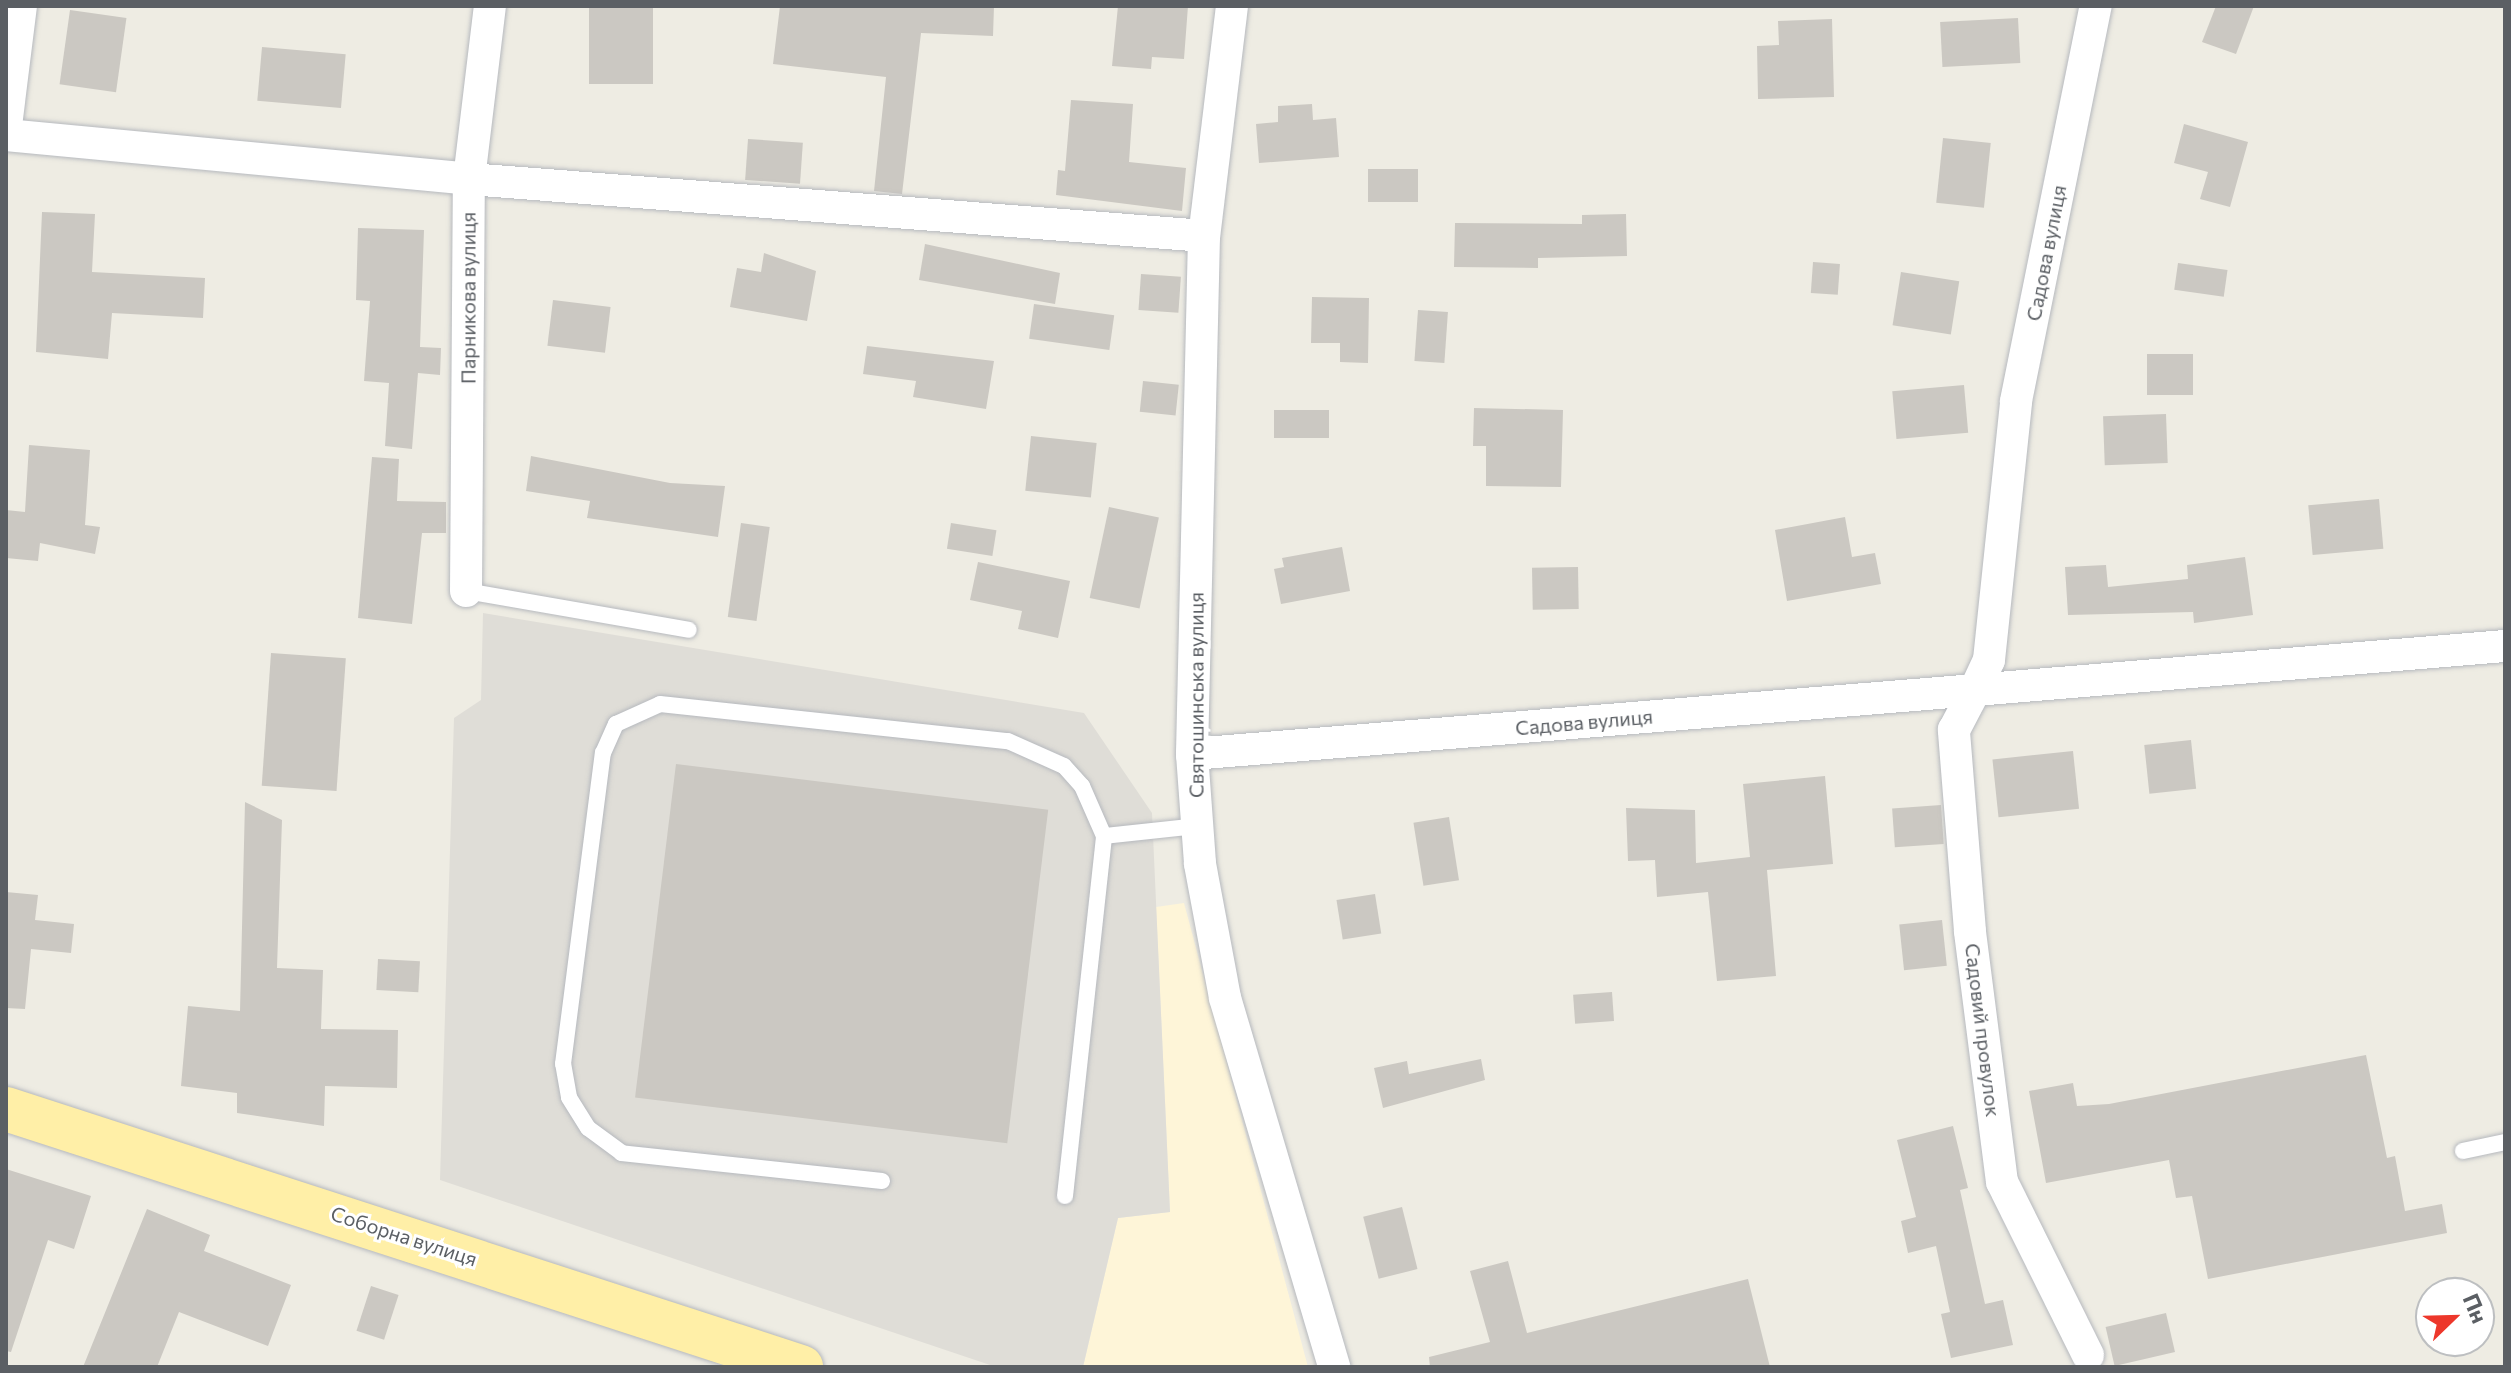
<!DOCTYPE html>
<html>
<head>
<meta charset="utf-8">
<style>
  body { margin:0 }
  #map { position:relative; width:2511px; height:1373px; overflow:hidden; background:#eeece3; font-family:Commissioner,sans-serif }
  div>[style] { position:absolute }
  .commercial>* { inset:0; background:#fef5d8 }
  .industrial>* { inset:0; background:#dfddd7 }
  .building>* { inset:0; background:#cbc8c2; transform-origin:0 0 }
  .roads { filter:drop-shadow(0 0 2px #b6b9be) drop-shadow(0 0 2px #b6b9be) }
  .service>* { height:16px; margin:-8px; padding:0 8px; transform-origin:8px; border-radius:8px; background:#fff }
  .minor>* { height:32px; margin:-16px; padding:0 16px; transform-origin:16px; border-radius:16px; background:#fff }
  .primary>* { height:44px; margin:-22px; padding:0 22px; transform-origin:22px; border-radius:22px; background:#ffefa7 }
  span { translate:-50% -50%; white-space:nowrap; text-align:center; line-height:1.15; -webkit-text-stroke:6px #fff; paint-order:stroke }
  .street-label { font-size:20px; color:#5b5f64 }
  .frame { position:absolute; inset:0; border:8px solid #5b5f64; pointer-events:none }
  .north { position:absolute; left:2415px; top:1277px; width:80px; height:80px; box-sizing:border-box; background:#fff; border:2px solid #bdbfc1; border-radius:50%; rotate:67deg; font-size:22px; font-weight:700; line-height:32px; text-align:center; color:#5b5f64 }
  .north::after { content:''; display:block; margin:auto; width:28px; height:36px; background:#ed372b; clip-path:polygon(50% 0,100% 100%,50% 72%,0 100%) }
</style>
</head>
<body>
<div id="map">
  <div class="commercial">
    <i style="clip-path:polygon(1184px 903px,1308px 1367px,1083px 1367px,1118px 1218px,1170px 1212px,1156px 907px)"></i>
  </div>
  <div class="industrial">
    <i style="clip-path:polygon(483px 613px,1084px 713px,1152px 813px,1170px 1212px,1118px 1218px,1083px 1367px,996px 1367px,440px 1180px,454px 718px,481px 700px)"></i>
  </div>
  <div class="building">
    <i style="left:589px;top:6px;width:64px;height:78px"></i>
    <i style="clip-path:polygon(780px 6px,994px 6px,993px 36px,921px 33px,902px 194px,874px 191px,886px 77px,773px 64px)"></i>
    <i style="clip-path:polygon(1118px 6px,1188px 6px,1184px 59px,1152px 57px,1151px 69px,1112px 66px)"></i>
    <i style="clip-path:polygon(2216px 6px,2254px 6px,2236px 54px,2202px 42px)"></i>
    <i style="left:70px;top:10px;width:57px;height:75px;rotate:8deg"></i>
    <i style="left:2018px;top:18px;width:45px;height:78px;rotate:87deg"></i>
    <i style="clip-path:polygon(1832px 19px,1834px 97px,1758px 99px,1757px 46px,1779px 45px,1778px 21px)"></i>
    <i style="left:262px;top:47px;width:84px;height:54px;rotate:5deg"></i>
    <i style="clip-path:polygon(1071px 100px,1133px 104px,1129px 162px,1186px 168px,1182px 211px,1056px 195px,1058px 170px,1065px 171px)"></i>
    <i style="clip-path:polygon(1312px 104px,1313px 120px,1336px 118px,1339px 157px,1259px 163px,1256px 124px,1278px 122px,1278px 106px)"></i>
    <i style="clip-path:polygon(2184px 124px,2248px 142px,2230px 207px,2200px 199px,2208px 172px,2174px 163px)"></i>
    <i style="left:1943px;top:138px;width:48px;height:65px;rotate:6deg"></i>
    <i style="left:748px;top:139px;width:55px;height:41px;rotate:4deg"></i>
    <i style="left:1368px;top:169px;width:50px;height:33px"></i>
    <i style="clip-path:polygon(42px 212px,95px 214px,92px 272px,205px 278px,203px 318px,112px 313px,108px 359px,36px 352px)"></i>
    <i style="clip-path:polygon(1626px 214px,1627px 256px,1538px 258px,1538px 268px,1454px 267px,1455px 223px,1582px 224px,1582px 215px)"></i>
    <i style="clip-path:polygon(358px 228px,424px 230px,420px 347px,441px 348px,440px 375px,418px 373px,412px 449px,385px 446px,389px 383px,364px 381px,370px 301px,356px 300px)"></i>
    <i style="clip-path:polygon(925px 244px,1060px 273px,1055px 304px,919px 280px)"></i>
    <i style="clip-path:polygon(764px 253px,816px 271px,807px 321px,730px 307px,737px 268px,761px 272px)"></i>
    <i style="left:1813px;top:262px;width:27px;height:31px;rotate:4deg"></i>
    <i style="left:2178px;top:263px;width:50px;height:27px;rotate:8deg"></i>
    <i style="left:1901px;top:272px;width:59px;height:54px;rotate:9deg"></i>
    <i style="left:1141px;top:274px;width:40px;height:36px;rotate:4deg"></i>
    <i style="clip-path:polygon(1312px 297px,1369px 298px,1368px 363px,1340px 362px,1340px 343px,1311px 343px)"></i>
    <i style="left:553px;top:300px;width:58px;height:46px;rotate:7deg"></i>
    <i style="left:1034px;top:304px;width:81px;height:35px;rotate:8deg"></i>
    <i style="left:1418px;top:310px;width:30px;height:51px;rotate:4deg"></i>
    <i style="clip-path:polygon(867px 346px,994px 361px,986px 409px,913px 397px,916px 381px,863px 374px)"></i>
    <i style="left:2147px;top:354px;width:46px;height:41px"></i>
    <i style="left:1143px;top:381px;width:36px;height:31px;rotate:6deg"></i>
    <i style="left:1964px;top:385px;width:48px;height:72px;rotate:85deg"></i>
    <i style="clip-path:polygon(1474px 408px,1563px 410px,1561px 487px,1486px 486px,1486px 446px,1473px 446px)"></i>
    <i style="left:1274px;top:410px;width:55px;height:28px"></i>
    <i style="left:2166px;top:414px;width:49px;height:63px;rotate:88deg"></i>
    <i style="left:1031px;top:436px;width:66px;height:55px;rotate:6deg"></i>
    <i style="clip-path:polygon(29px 445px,90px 450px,85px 525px,100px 527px,95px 554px,40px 543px,38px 561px,6px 558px,6px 510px,25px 512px)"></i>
    <i style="clip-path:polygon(531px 456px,670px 483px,725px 486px,718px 537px,587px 518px,590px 501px,526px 491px)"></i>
    <i style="clip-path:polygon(372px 457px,399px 459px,397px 501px,446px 502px,446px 533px,422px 533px,412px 624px,358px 618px)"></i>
    <i style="left:2379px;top:499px;width:50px;height:71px;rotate:85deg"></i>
    <i style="left:1109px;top:507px;width:51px;height:93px;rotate:12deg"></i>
    <i style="clip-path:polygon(1845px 517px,1852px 557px,1875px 553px,1881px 584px,1787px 601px,1775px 530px)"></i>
    <i style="left:741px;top:523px;width:29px;height:95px;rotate:8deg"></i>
    <i style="left:951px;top:523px;width:46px;height:26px;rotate:9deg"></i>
    <i style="clip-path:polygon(1342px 547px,1350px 591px,1281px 604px,1274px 569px,1284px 567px,1282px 558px)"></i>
    <i style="clip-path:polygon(2245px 557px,2253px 615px,2194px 623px,2193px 612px,2068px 615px,2065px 567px,2106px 565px,2108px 587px,2188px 579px,2187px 565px)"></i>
    <i style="clip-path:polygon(978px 562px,1070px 581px,1058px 638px,1018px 629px,1022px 611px,970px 600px)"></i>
    <i style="left:1578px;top:567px;width:42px;height:46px;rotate:89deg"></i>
    <i style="left:271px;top:653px;width:75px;height:133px;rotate:4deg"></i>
    <i style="left:2191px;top:740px;width:49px;height:47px;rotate:84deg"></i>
    <i style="left:2073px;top:751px;width:58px;height:81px;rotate:84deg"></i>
    <i style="left:676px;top:764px;width:375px;height:336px;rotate:7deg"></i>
    <i style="clip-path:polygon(1825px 776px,1833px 864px,1767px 870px,1776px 976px,1717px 981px,1708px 892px,1657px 897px,1655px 860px,1628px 861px,1626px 808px,1695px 810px,1696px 863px,1750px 857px,1743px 784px)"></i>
    <i style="clip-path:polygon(245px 802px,282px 820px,277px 968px,323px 970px,321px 1029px,398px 1030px,397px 1088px,325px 1086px,324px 1126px,237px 1113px,237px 1093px,181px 1086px,188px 1006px,240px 1011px)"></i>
    <i style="left:1941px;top:805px;width:39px;height:49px;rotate:86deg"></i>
    <i style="left:1449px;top:817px;width:64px;height:36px;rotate:81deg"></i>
    <i style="clip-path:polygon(6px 892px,38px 895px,35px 920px,74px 924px,71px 953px,31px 949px,25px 1009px,6px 1008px)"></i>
    <i style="left:1375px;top:894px;width:40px;height:39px;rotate:81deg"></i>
    <i style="left:1942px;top:920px;width:46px;height:43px;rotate:84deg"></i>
    <i style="left:378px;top:959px;width:42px;height:31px;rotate:3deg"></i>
    <i style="left:1612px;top:992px;width:29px;height:39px;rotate:86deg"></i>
    <i style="clip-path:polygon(2366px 1055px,2387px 1158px,2395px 1156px,2405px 1211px,2442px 1204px,2447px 1233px,2208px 1279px,2192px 1196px,2176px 1198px,2169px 1160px,2046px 1183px,2029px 1091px,2073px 1083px,2077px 1106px,2109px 1104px)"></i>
    <i style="clip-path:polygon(1481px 1059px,1485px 1080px,1383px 1108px,1374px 1068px,1407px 1061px,1409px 1074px)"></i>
    <i style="clip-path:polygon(1953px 1126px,1968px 1188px,1960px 1190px,1985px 1304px,2003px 1300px,2013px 1345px,1951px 1358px,1941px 1314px,1950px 1312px,1936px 1246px,1908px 1253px,1901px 1221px,1916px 1217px,1897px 1140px)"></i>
    <i style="clip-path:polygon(6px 1169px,91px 1196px,74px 1249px,48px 1240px,11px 1352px,6px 1351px)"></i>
    <i style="left:1402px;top:1207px;width:64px;height:40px;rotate:76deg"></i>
    <i style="clip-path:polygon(147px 1209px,210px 1235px,204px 1251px,291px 1285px,268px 1346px,179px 1312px,157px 1367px,83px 1367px)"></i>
    <i style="clip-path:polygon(1508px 1261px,1527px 1333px,1748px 1279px,1770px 1367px,1430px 1367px,1429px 1357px,1490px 1342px,1470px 1271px)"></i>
    <i style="left:371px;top:1286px;width:29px;height:47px;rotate:18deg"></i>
    <i style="left:2166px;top:1313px;width:40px;height:62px;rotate:77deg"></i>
  </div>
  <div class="roads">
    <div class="service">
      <i style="left:466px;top:591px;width:226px;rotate:9.9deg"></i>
      <i style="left:2463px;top:1151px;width:43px;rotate:-12.1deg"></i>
      <i style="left:882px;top:1181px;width:262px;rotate:-173.9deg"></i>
      <i style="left:622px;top:1153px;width:42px;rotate:-143.7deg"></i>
      <i style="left:588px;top:1128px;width:36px;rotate:-122deg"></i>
      <i style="left:569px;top:1097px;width:34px;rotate:-100deg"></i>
      <i style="left:563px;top:1064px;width:314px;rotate:-82.7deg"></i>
      <i style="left:603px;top:753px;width:32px;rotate:-66deg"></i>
      <i style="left:616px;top:724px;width:48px;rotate:-24.4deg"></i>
      <i style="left:660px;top:704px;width:350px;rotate:6.1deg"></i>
      <i style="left:1008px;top:741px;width:61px;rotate:24.1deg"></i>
      <i style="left:1064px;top:766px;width:27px;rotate:48deg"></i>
      <i style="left:1082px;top:786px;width:55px;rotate:66.3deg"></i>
      <i style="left:1065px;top:1196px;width:362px;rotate:-83.8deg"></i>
      <i style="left:1104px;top:836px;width:94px;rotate:-6.1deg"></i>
    </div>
    <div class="minor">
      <i style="left:1232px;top:6px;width:232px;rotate:96.9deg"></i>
      <i style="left:1204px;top:236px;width:518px;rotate:91.33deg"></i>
      <i style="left:1192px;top:754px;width:110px;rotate:85.8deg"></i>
      <i style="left:1200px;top:864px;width:136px;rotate:79.4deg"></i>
      <i style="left:1225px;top:998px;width:385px;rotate:73.5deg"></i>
      <i style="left:6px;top:126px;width:121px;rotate:-82.9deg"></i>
      <i style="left:6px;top:135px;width:465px;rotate:5.4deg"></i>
      <i style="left:469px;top:179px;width:737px;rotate:4.43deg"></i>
      <i style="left:466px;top:591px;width:412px;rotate:-89.6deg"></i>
      <i style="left:469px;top:179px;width:174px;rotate:-83.1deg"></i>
      <i style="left:1192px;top:754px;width:786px;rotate:-4.67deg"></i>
      <i style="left:1975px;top:690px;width:33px;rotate:-65deg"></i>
      <i style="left:1989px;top:660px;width:260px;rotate:-84deg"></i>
      <i style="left:2016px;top:401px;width:403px;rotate:-78.6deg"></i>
      <i style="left:2088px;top:1355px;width:193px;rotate:-116.4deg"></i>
      <i style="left:2002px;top:1182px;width:253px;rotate:-97.3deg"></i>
      <i style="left:1970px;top:931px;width:202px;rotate:-94.6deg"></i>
      <i style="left:1954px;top:730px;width:45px;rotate:-62.3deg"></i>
      <i style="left:1975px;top:690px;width:532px;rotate:-4.75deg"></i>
    </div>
    <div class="primary">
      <i style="left:6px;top:1109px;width:836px;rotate:17.98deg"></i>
    </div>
  </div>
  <div class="street-label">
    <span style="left:2046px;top:253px;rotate:-79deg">Садова вулиця</span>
    <span style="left:468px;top:298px;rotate:-90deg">Парникова вулиця</span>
    <span style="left:1196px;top:695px;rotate:-90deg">Святошинська вулиця</span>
    <span style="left:1584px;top:722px;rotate:-5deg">Садова вулиця</span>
    <span style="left:1983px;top:1030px;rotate:83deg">Садовий провулок</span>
    <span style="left:404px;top:1236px;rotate:18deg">Соборна вулиця</span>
  </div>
  <div class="frame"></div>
  <div class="north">Пн</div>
</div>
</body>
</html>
